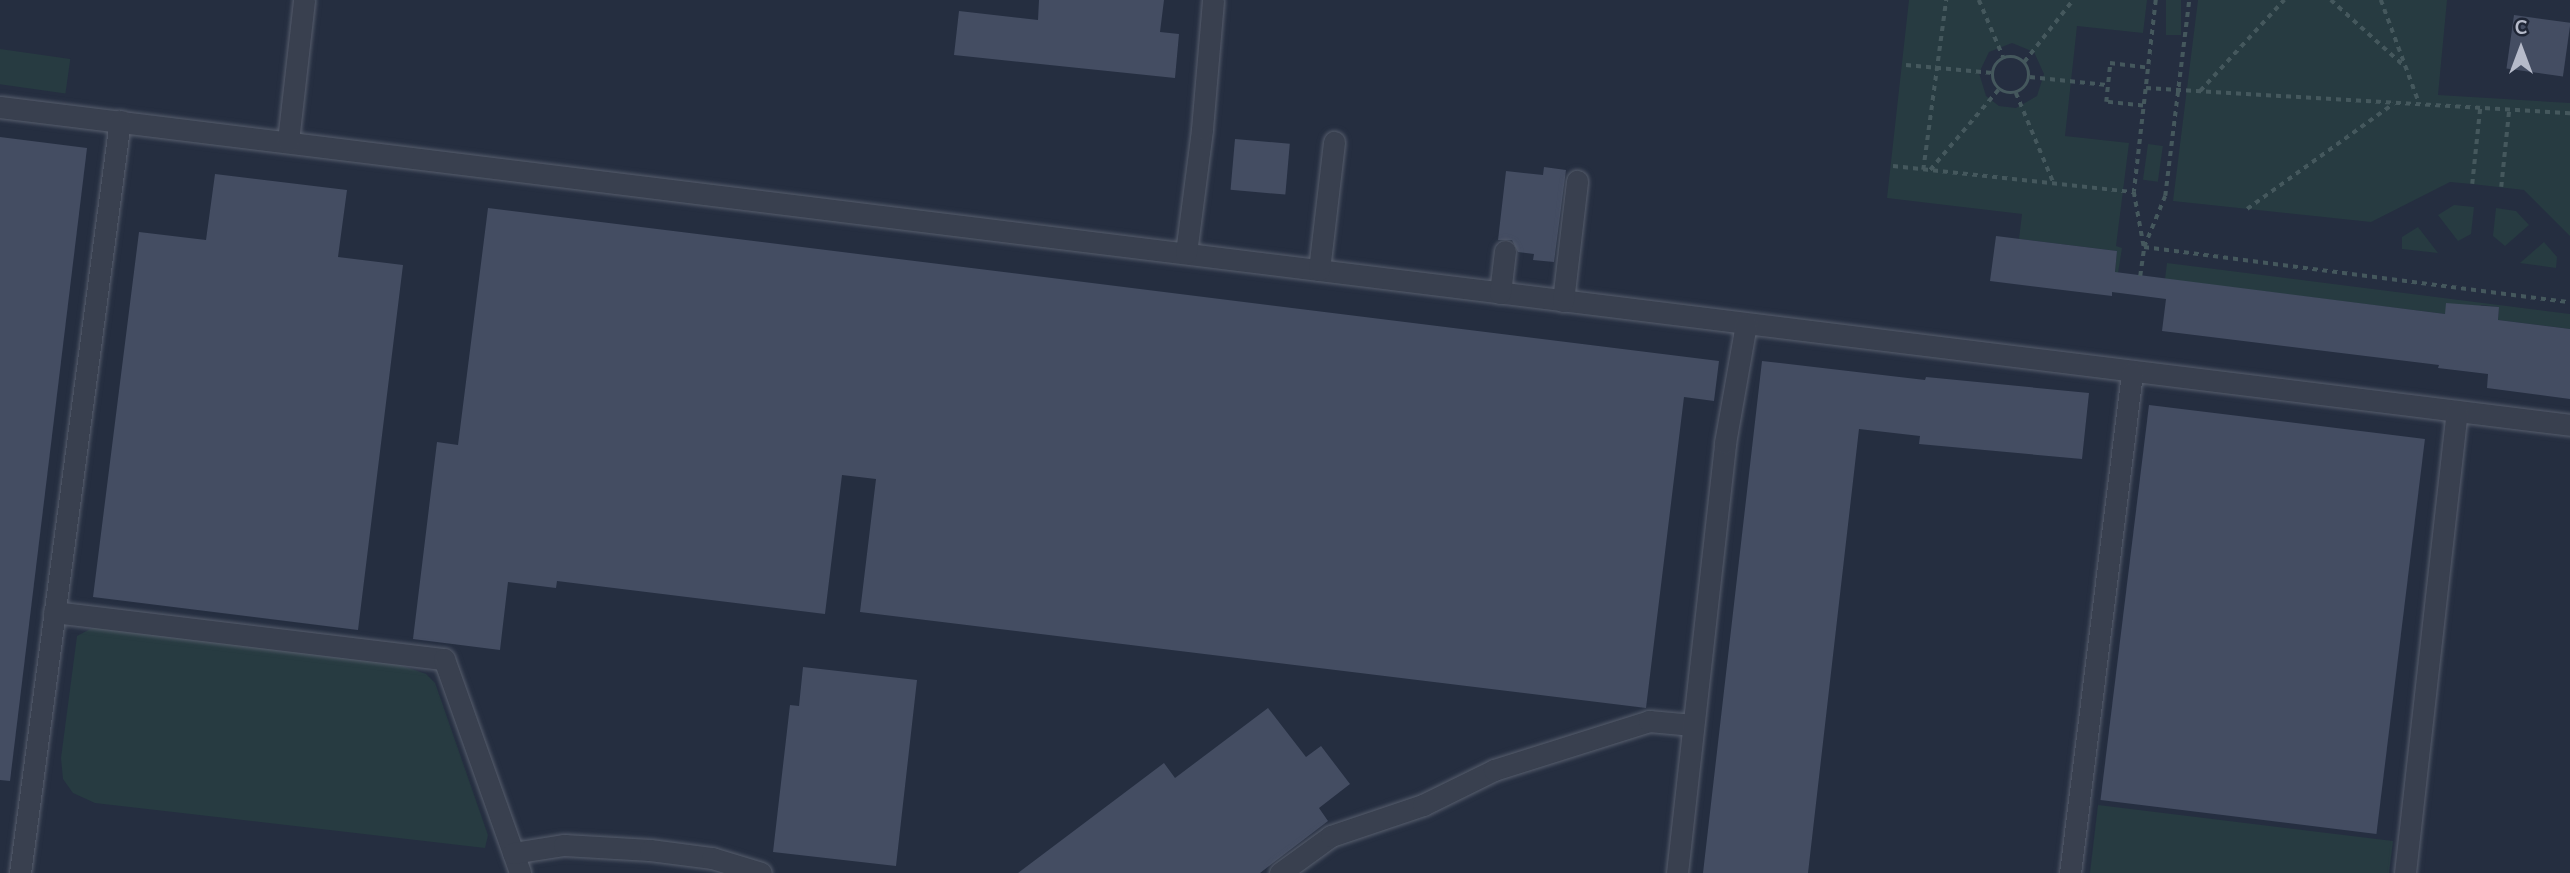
<!DOCTYPE html>
<html>
<head>
<meta charset="utf-8">
<style>
  body { margin:0 }
  #map { position:relative; width:2570px; height:873px; overflow:hidden; background:#252e40; font-family:"Nunito Sans",sans-serif }
  div>[style] { position:absolute }
  .green>* { inset:0; background:#273b41; transform-origin:0 0 }
  .building>* { inset:0; background:#444d62; transform-origin:0 0 }
  .path>* { height:3.5px; margin-top:-1.75px; transform-origin:0; background:repeating-linear-gradient(90deg,#45585d 0 5px,transparent 0 10px) }
  .path>.ring { margin:-1.75px; padding:0; box-sizing:content-box; background:none; border:3.5px solid #45585d; border-radius:50% }
  .roads { filter:drop-shadow(0 0 2px #575e6d) drop-shadow(0 0 2px #575e6d) }
  .minor>* { height:21px; margin:-10.5px; padding:0 10.5px; transform-origin:10.5px; border-radius:10.5px; background:#39404f }
  span { translate:-50% -50%; white-space:nowrap; text-align:center; line-height:1.15; -webkit-text-stroke:7px #1e2535; paint-order:stroke }
  .north { position:absolute; left:2486px; top:14px; width:70px; height:70px; -webkit-text-stroke:5px #1e2535; paint-order:stroke; rotate:0deg; font-size:19px; font-weight:700; line-height:28px; text-align:center; color:#b6bbca }
  .north::after { content:''; display:block; margin:auto; width:24px; height:32px; background:#b6bbca; clip-path:polygon(50% 0,100% 100%,50% 72%,0 100%) }
</style>
</head>
<body>
<div id="map">
  <div class="green">
    <i style="clip-path:polygon(evenodd,1909px 0,2147px 0,2143px 33px,2077px 26px,2065px 136px,2129px 143px,2116px 246px,2122px 248px,2118px 273px,2115px 273px,2117px 251px,2019px 239px,2022px 214px,1887px 198px,1909px 0,2012px 43px,2034px 52px,2044px 74px,2037px 96px,2016px 108px,1999px 106px,1986px 96px,1979px 73px,1989px 52px,2012px 43px)"></i>
    <i style="left:2166px;top:0;width:15px;height:35px"></i>
    <i style="clip-path:polygon(2198px 0,2447px 0,2438px 95px,2570px 103px,2570px 236px,2524px 190px,2472px 184px,2450px 182px,2371px 222px,2173px 201px)"></i>
    <i style="left:0;top:49px;width:71px;height:35px;rotate:8deg"></i>
    <i style="left:2148px;top:144px;width:15px;height:36px;rotate:8deg"></i>
    <i style="clip-path:polygon(2454px 205px,2474px 207px,2471px 234px,2458px 241px,2438px 215px)"></i>
    <i style="clip-path:polygon(2496px 208px,2516px 211px,2529px 225px,2505px 246px,2493px 236px)"></i>
    <i style="clip-path:polygon(2418px 227px,2438px 253px,2402px 249px,2402px 237px)"></i>
    <i style="clip-path:polygon(2544px 242px,2557px 257px,2556px 268px,2520px 263px)"></i>
    <i style="clip-path:polygon(2167px 263px,2570px 314px,2570px 329px,2498px 320px,2499px 307px,2481px 305px,2480px 307px,2445px 314px,2165px 279px)"></i>
    <i style="clip-path:polygon(94px 627px,400px 665px,426px 674px,435px 683px,488px 835px,485px 848px,95px 803px,73px 793px,63px 779px,61px 758px,77px 636px)"></i>
    <i style="clip-path:polygon(2098px 805px,2393px 841px,2389px 873px,2090px 873px)"></i>
  </div>
  <div class="building">
    <i style="clip-path:polygon(1039px 0,1164px 0,1160px 32px,1179px 34px,1175px 78px,954px 55px,959px 11px,1038px 20px)"></i>
    <i style="left:2514px;top:15px;width:57px;height:54px;rotate:8deg"></i>
    <i style="clip-path:polygon(0 137px,87px 148px,10px 781px,0 780px)"></i>
    <i style="left:1235px;top:139px;width:55px;height:51px;rotate:5deg"></i>
    <i style="clip-path:polygon(1544px 167px,1566px 170px,1554px 262px,1533px 260px,1534px 254px,1518px 252px,1512px 240px,1498px 240px,1506px 171px,1543px 175px)"></i>
    <i style="clip-path:polygon(215px 174px,347px 190px,338px 257px,403px 265px,358px 630px,93px 597px,139px 232px,206px 240px)"></i>
    <i style="clip-path:polygon(488px 208px,1719px 361px,1714px 401px,1684px 397px,1646px 708px,860px 612px,876px 479px,842px 475px,825px 614px,557px 581px,556px 588px,508px 582px,500px 650px,413px 639px,437px 442px,458px 445px)"></i>
    <i style="clip-path:polygon(1996px 236px,2117px 251px,2115px 272px,2445px 314px,2446px 303px,2499px 307px,2498px 320px,2570px 329px,2570px 399px,2487px 388px,2488px 374px,2438px 368px,2439px 365px,2162px 331px,2166px 299px,2112px 292px,2112px 296px,1990px 281px)"></i>
    <i style="clip-path:polygon(1762px 361px,1925px 380px,1926px 377px,2089px 393px,2082px 459px,1919px 444px,1920px 436px,1859px 429px,1808px 873px,1703px 873px)"></i>
    <i style="left:2149px;top:405px;width:278px;height:398px;rotate:7deg"></i>
    <i style="clip-path:polygon(803px 667px,917px 680px,896px 866px,773px 852px,790px 705px,799px 706px)"></i>
    <i style="clip-path:polygon(1268px 708px,1306px 757px,1321px 746px,1350px 784px,1319px 808px,1328px 821px,1260px 873px,1018px 873px,1164px 763px,1175px 778px)"></i>
  </div>
  <div class="path">
    <i style="left:1979px;top:0;width:64px;rotate:67deg"></i>
    <i style="left:2156px;top:0;width:193px;rotate:96.5deg"></i>
    <i style="left:2134px;top:192px;width:56px;rotate:79.7deg"></i>
    <i style="left:2144px;top:247px;width:430px;rotate:7.4deg"></i>
    <i style="left:2331px;top:0;width:96px;rotate:42deg"></i>
    <i style="left:2381px;top:0;width:110px;rotate:69.7deg"></i>
    <i class="ring" style="left:1993px;top:57px;width:32.5px;height:32.5px"></i>
    <i style="left:2024px;top:62px;width:79px;rotate:-51.7deg"></i>
    <i style="left:1906px;top:65px;width:87px;rotate:5.3deg"></i>
    <i style="left:2030px;top:77px;width:77px;rotate:5.9deg"></i>
    <i style="left:2146px;top:88px;width:425px;rotate:3.4deg"></i>
    <i style="left:2200px;top:91px;width:124px;rotate:-47.3deg"></i>
    <i style="left:2016px;top:93px;width:99px;rotate:67.3deg"></i>
    <i style="left:2143px;top:106px;width:37px;rotate:-174deg"></i>
    <i style="left:2106px;top:102px;width:39px;rotate:-84deg"></i>
    <i style="left:2110px;top:63px;width:38px;rotate:7deg"></i>
    <i style="left:1893px;top:166px;width:242px;rotate:6.2deg"></i>
    <i style="left:1923px;top:170px;width:172px;rotate:-82.3deg"></i>
    <i style="left:1930px;top:170px;width:106px;rotate:-49.6deg"></i>
    <i style="left:2472px;top:184px;width:76px;rotate:-84deg"></i>
    <i style="left:2501px;top:187px;width:78px;rotate:-84.1deg"></i>
    <i style="left:2247px;top:209px;width:180px;rotate:-35.7deg"></i>
    <i style="left:2140px;top:276px;width:29px;rotate:-82deg"></i>
    <i style="left:2144px;top:247px;width:55px;rotate:-67.6deg"></i>
    <i style="left:2165px;top:196px;width:197px;rotate:-83deg"></i>
  </div>
  <div class="roads">
    <div class="minor">
      <i style="left:0;top:107px;width:2590px;rotate:7.05deg"></i>
      <i style="left:288px;top:141px;width:142px;rotate:-83.5deg"></i>
      <i style="left:1186px;top:253px;width:125px;rotate:-82.6deg"></i>
      <i style="left:1202px;top:129px;width:129px;rotate:-85.1deg"></i>
      <i style="left:1319px;top:270px;width:129px;rotate:-83.3deg"></i>
      <i style="left:1500px;top:293px;width:42px;rotate:-83.2deg"></i>
      <i style="left:1563px;top:301px;width:121px;rotate:-83.3deg"></i>
      <i style="left:54px;top:612px;width:393px;rotate:6.9deg"></i>
      <i style="left:444px;top:659px;width:227px;rotate:70.4deg"></i>
      <i style="left:513px;top:853px;width:52px;rotate:-8.9deg"></i>
      <i style="left:564px;top:845px;width:86px;rotate:3.3deg"></i>
      <i style="left:650px;top:850px;width:63px;rotate:7.4deg"></i>
      <i style="left:712px;top:858px;width:51px;rotate:17deg"></i>
      <i style="left:20px;top:873px;width:759px;rotate:-82.43deg"></i>
      <i style="left:1280px;top:873px;width:63px;rotate:-36deg"></i>
      <i style="left:1331px;top:836px;width:97px;rotate:-18.6deg"></i>
      <i style="left:1423px;top:805px;width:79px;rotate:-26.2deg"></i>
      <i style="left:1494px;top:770px;width:163px;rotate:-17.5deg"></i>
      <i style="left:1649px;top:721px;width:44px;rotate:5.2deg"></i>
      <i style="left:1677px;top:873px;width:433px;rotate:-83.6deg"></i>
      <i style="left:1725px;top:443px;width:121px;rotate:-80deg"></i>
      <i style="left:2070px;top:873px;width:504px;rotate:-82.93deg"></i>
      <i style="left:2405px;top:873px;width:465px;rotate:-83.6deg"></i>
    </div>
  </div>
  <div class="north">С</div>
</div>
</body>
</html>
